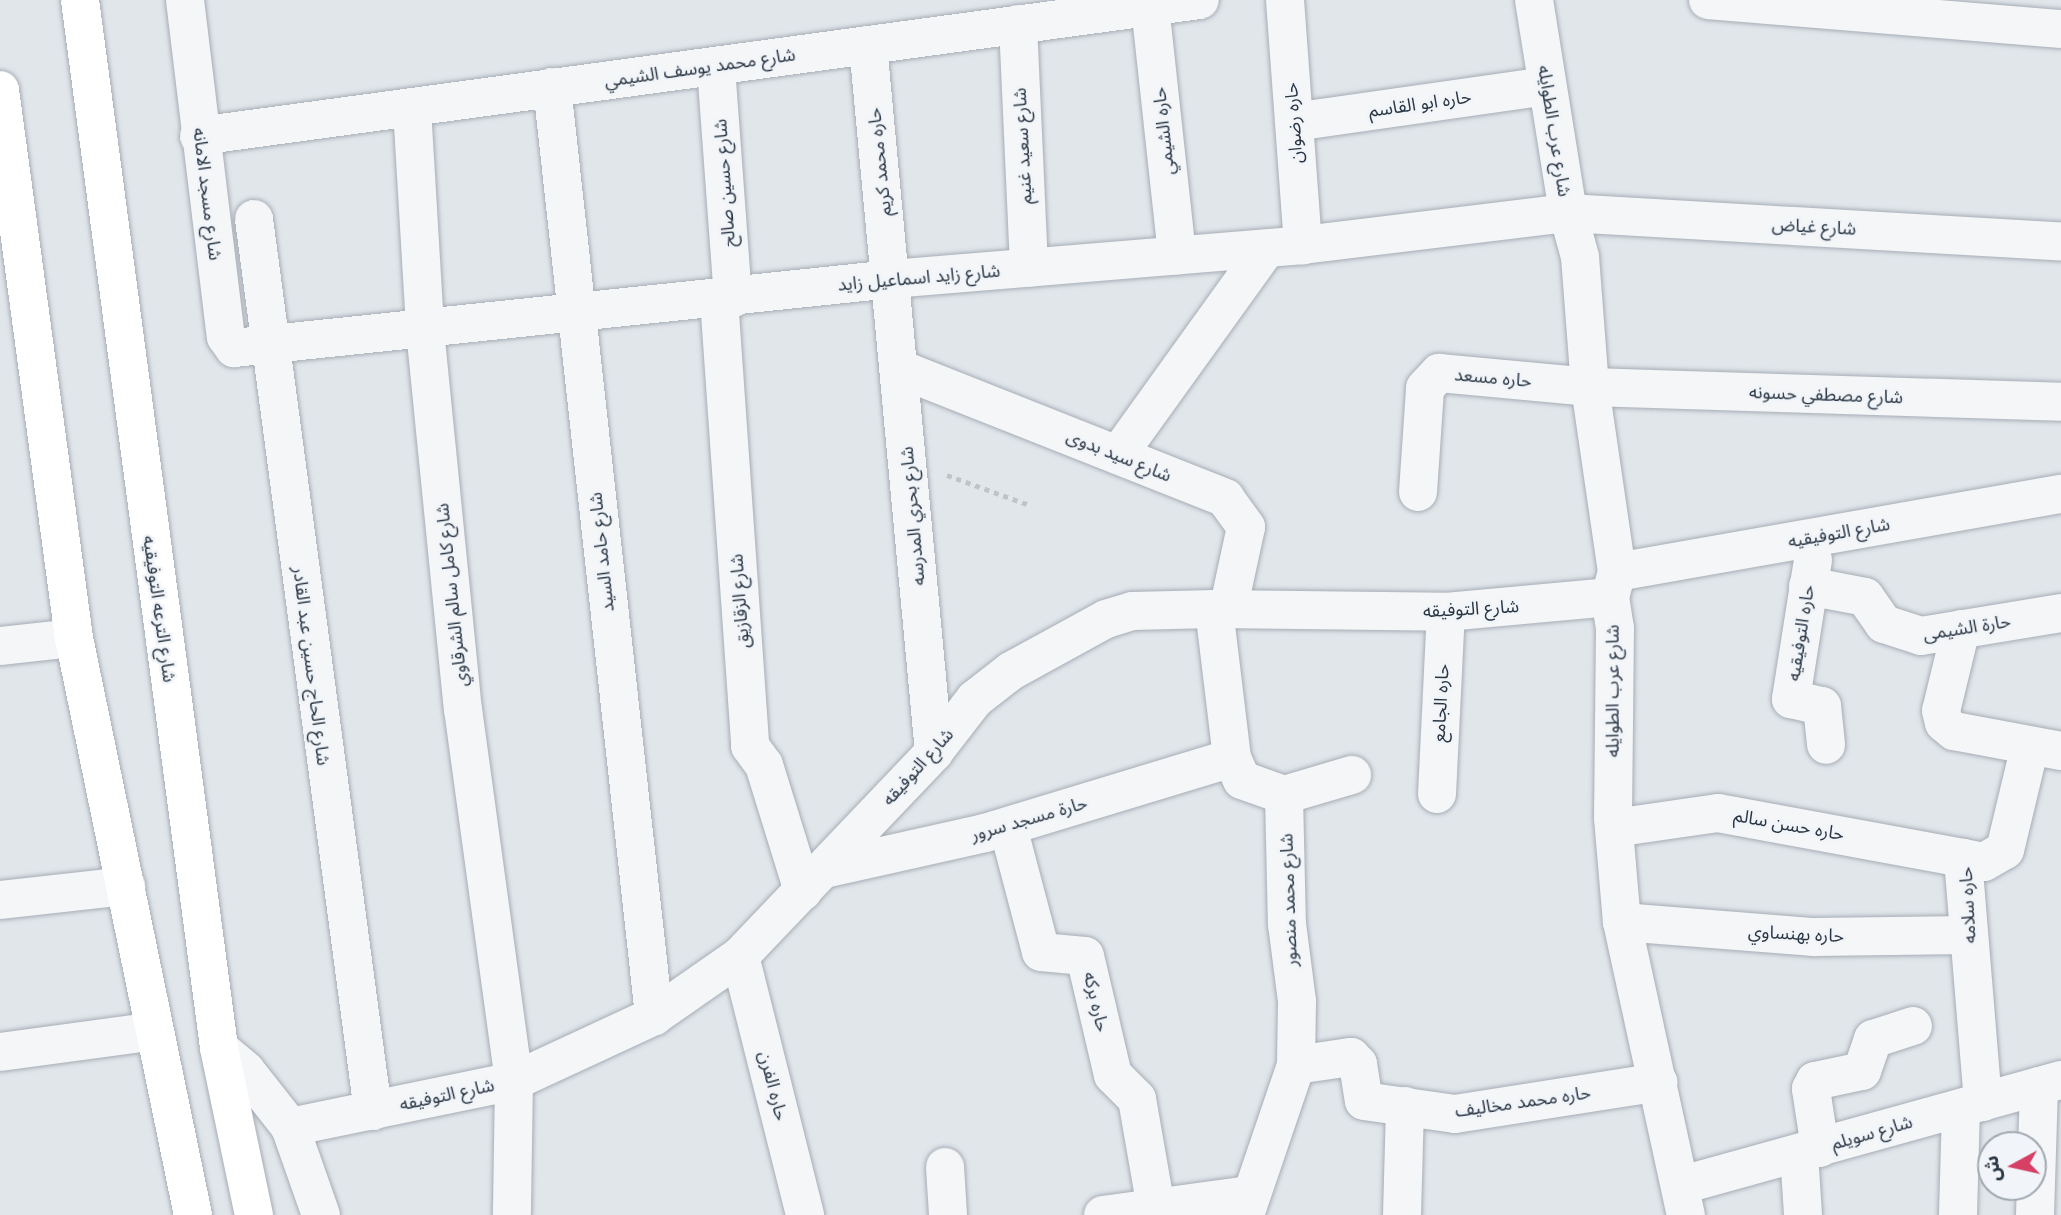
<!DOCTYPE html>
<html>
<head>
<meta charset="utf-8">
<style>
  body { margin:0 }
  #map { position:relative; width:2061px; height:1215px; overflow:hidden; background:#e1e6eb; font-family:"DM Sans","Noto Sans Arabic",sans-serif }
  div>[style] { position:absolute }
  .path>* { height:4.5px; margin-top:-2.25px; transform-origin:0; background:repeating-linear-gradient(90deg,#bfc4c9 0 5px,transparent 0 10px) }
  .roads { filter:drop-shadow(0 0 2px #a6adb5) drop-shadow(0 0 2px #a6adb5) }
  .minor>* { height:38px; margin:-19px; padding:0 19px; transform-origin:19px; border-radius:19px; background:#f4f6f8 }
  .major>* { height:38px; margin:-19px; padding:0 19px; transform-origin:19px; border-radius:19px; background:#fff }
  span { translate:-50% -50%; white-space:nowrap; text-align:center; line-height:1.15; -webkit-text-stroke:5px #f1f4f8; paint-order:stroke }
  .street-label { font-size:18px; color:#283543 }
  .north { position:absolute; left:1977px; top:1131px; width:70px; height:70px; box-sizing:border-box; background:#f1f4f8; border:2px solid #a1a8b0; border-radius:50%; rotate:262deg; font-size:19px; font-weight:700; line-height:28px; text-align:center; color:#283543 }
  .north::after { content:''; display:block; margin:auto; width:24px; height:32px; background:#d64065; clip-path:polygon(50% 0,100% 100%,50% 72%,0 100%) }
</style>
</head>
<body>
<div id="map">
  <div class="path">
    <i style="left:947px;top:475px;width:90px;rotate:20deg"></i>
  </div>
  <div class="roads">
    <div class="minor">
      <i style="left:185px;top:0;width:339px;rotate:83.1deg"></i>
      <i style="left:226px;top:337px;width:14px;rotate:54deg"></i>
      <i style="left:234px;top:348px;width:662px;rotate:-5.99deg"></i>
      <i style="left:892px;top:279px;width:412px;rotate:-4.7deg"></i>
      <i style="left:1303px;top:245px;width:267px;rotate:-6.9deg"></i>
      <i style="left:1568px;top:213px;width:494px;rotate:3.3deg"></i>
      <i style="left:1285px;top:0;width:246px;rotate:85.8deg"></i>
      <i style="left:1534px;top:0;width:216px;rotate:80.9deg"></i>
      <i style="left:1568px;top:213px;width:46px;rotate:74.7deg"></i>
      <i style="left:1580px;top:257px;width:130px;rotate:85.6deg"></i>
      <i style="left:1590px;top:387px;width:187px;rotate:81.7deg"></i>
      <i style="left:1617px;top:572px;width:26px;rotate:106deg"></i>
      <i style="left:1610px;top:597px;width:31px;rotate:81deg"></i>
      <i style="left:1615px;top:628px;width:190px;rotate:90.6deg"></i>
      <i style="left:1613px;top:818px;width:104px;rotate:85.1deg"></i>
      <i style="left:1622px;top:922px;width:300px;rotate:77.7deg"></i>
      <i style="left:1708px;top:0;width:354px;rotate:4.7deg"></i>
      <i style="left:1150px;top:6px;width:251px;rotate:83.8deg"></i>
      <i style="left:1018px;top:24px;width:244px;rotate:87.4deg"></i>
      <i style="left:868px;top:45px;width:710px;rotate:84.67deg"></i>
      <i style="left:716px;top:67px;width:232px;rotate:85.8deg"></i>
      <i style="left:552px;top:87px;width:935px;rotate:83.73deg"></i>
      <i style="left:412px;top:108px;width:222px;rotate:86.6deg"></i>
      <i style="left:425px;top:330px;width:381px;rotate:84.3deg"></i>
      <i style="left:463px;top:709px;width:375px;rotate:82.2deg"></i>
      <i style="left:514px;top:1081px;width:134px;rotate:90.9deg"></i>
      <i style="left:1294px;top:122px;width:255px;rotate:-8.1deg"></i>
      <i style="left:199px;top:136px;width:1010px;rotate:-7.74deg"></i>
      <i style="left:254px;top:219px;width:900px;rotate:82.4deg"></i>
      <i style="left:719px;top:299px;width:448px;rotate:86deg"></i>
      <i style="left:750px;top:746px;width:24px;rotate:54deg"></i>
      <i style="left:764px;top:765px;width:132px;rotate:72.8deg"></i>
      <i style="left:900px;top:369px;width:350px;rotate:21.6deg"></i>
      <i style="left:1225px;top:498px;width:36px;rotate:54deg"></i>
      <i style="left:1246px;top:527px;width:85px;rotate:102.2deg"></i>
      <i style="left:1118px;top:455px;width:254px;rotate:-54.3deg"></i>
      <i style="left:1418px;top:492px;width:104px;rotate:-86.1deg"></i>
      <i style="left:1425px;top:388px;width:21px;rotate:-47deg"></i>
      <i style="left:1439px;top:373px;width:152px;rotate:5.3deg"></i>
      <i style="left:1590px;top:387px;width:471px;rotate:1.8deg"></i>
      <i style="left:1813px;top:560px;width:141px;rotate:99deg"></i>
      <i style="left:1791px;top:699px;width:32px;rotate:13deg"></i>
      <i style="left:1822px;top:706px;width:39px;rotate:84deg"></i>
      <i style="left:1617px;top:572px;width:451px;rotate:-10deg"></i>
      <i style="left:1808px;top:586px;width:58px;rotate:10.9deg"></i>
      <i style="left:1865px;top:597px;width:33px;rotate:55deg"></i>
      <i style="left:1884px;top:624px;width:39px;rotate:18deg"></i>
      <i style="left:1921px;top:636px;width:142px;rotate:-9.3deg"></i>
      <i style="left:1214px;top:609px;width:150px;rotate:83.1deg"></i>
      <i style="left:1232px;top:758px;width:24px;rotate:66deg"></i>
      <i style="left:1242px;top:780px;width:45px;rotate:19.7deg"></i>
      <i style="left:1284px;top:795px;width:129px;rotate:88.7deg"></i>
      <i style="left:1287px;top:924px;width:78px;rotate:82.6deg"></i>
      <i style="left:1297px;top:1001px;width:64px;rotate:90.9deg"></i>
      <i style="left:1296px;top:1065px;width:158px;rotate:108.8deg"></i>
      <i style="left:1961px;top:629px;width:84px;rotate:103.7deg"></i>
      <i style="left:1941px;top:711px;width:12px;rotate:76deg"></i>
      <i style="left:1944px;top:723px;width:13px;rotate:39deg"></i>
      <i style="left:1954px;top:731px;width:109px;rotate:10.6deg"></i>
      <i style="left:0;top:646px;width:74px;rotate:-6.2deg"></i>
      <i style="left:1437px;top:794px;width:182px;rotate:-87.2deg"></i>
      <i style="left:1284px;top:795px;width:71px;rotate:-16.4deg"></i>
      <i style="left:1008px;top:827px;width:129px;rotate:75.2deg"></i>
      <i style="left:1041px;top:952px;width:44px;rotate:5.2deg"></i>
      <i style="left:1085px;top:956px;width:122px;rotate:76.8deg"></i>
      <i style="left:1113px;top:1075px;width:34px;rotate:45deg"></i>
      <i style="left:1137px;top:1099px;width:111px;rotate:80.1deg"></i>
      <i style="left:1614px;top:828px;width:105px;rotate:-8.2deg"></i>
      <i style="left:1718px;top:813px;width:249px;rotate:10.4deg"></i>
      <i style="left:824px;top:869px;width:165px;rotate:-12.6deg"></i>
      <i style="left:985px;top:833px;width:258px;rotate:-16.9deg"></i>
      <i style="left:0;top:900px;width:127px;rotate:-6.3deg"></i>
      <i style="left:1622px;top:922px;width:193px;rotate:4.5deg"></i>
      <i style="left:1814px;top:937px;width:155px;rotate:-0.7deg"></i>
      <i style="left:740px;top:956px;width:267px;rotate:75.9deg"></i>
      <i style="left:219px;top:1048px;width:35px;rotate:40deg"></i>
      <i style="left:246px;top:1071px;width:71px;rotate:51.8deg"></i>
      <i style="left:290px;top:1127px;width:93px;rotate:70.6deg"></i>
      <i style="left:0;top:1052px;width:156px;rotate:-7.7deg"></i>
      <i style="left:1296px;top:1065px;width:56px;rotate:-8.3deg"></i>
      <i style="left:1351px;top:1057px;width:10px;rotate:45deg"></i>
      <i style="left:1358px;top:1064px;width:37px;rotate:81deg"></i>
      <i style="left:1364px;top:1101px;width:92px;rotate:8.1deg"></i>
      <i style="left:1455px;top:1114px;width:206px;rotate:-8.9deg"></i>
      <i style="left:1983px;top:1102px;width:245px;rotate:-94.7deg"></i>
      <i style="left:1963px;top:858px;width:21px;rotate:11deg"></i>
      <i style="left:1984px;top:862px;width:24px;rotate:-30deg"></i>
      <i style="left:2005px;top:850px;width:107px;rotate:-76.5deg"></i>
      <i style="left:290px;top:1127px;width:229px;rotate:-11.6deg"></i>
      <i style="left:514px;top:1081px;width:154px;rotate:-24.9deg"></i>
      <i style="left:654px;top:1016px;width:105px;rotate:-34.9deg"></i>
      <i style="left:740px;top:956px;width:282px;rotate:-46.4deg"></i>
      <i style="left:934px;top:752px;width:67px;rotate:-52.3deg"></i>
      <i style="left:975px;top:699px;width:46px;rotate:-37.9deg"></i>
      <i style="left:1011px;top:671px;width:108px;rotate:-28.7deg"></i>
      <i style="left:1106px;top:619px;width:27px;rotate:-17deg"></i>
      <i style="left:1132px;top:611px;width:82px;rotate:-1.4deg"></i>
      <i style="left:1214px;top:609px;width:232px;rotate:0.7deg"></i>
      <i style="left:1446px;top:612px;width:165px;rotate:-5.2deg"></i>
      <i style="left:1820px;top:1148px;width:60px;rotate:-98.7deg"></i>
      <i style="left:1811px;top:1089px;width:9px;rotate:-63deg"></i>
      <i style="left:1815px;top:1081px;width:48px;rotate:-12deg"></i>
      <i style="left:1862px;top:1071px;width:34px;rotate:-71deg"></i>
      <i style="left:1873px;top:1039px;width:42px;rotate:-18deg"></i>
      <i style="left:1799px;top:1153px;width:62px;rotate:86.3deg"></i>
      <i style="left:945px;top:1167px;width:48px;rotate:86.4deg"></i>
      <i style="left:1682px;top:1185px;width:393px;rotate:-15.5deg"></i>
      <i style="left:1103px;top:1215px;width:147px;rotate:-7.8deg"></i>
      <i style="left:1402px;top:1215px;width:109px;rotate:-88.4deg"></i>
      <i style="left:1958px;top:1215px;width:107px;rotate:-88.4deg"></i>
      <i style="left:2035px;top:1215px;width:129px;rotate:-88.2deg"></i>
    </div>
    <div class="major">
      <i style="left:80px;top:0;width:1057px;rotate:82.44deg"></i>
      <i style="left:219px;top:1048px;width:171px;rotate:78.2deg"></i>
      <i style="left:0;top:90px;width:553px;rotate:82.31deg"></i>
      <i style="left:74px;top:638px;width:589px;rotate:78.35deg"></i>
    </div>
  </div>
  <div class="street-label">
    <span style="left:700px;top:68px;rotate:-8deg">شارع محمد يوسف الشيمي</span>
    <span style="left:1420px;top:104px;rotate:-8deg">حاره ابو القاسم</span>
    <span style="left:1294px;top:123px;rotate:-94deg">حاره رضوان</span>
    <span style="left:1164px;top:131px;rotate:-96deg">حاره الشيمي</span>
    <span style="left:1554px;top:131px;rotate:81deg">شارع عرب الطوايله</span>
    <span style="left:1023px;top:146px;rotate:-93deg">شارع سعيد غنيم</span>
    <span style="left:880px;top:162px;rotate:-96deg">حاره محمد كريم</span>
    <span style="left:725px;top:183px;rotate:-94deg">شارع حسين صالح</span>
    <span style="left:207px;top:194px;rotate:83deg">شارع مسجد الامانه</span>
    <span style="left:1814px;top:227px;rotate:3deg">شارع غياض</span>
    <span style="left:919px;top:278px;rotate:-5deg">شارع زايد اسماعيل زايد</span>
    <span style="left:1493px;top:378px;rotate:5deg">حاره مسعد</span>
    <span style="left:1826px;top:395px;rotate:2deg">شارع مصطفي حسونه</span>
    <span style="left:1119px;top:456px;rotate:22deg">شارع سيد بدوى</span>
    <span style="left:913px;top:516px;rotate:-95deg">شارع بحري المدرسه</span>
    <span style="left:1839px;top:533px;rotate:-10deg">شارع التوفيقيه</span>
    <span style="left:602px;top:552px;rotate:-96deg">شارع حامد السيد</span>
    <span style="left:452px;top:595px;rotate:-96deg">شارع كامل سالم الشرقاوي</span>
    <span style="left:740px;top:601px;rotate:-94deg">شارع الزقازيق</span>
    <span style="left:159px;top:609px;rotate:82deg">شارع الترعه التوفيقيه</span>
    <span style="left:1471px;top:609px;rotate:-3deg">شارع التوفيقه</span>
    <span style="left:1967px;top:628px;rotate:-9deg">حارة الشيمى</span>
    <span style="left:1801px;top:633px;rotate:-81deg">حاره التوفيقيه</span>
    <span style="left:311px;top:666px;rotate:83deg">شارع الحاج حسين عبد القادر</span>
    <span style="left:1613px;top:691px;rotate:-90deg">شارع عرب الطوايله</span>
    <span style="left:1441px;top:703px;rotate:-87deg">حاره الجامع</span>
    <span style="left:918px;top:767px;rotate:-48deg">شارع التوفيقه</span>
    <span style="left:1029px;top:819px;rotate:-16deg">حارة مسجد سرور</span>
    <span style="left:1789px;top:825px;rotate:10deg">حاره حسن سالم</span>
    <span style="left:1289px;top:900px;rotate:-92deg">شارع محمد منصور</span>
    <span style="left:1968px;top:905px;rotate:-93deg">حاره سلامه</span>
    <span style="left:1796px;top:934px;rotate:3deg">حاره بهنساوي</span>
    <span style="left:1096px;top:1002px;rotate:77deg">حاره بركه</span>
    <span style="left:773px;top:1086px;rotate:76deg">حاره الفرن</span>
    <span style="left:447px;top:1095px;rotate:-12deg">شارع التوفيقه</span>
    <span style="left:1523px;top:1102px;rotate:-8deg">حاره محمد مخاليف</span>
    <span style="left:1872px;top:1133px;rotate:-16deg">شارع سويلم</span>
  </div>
  <div class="north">ش</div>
</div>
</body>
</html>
